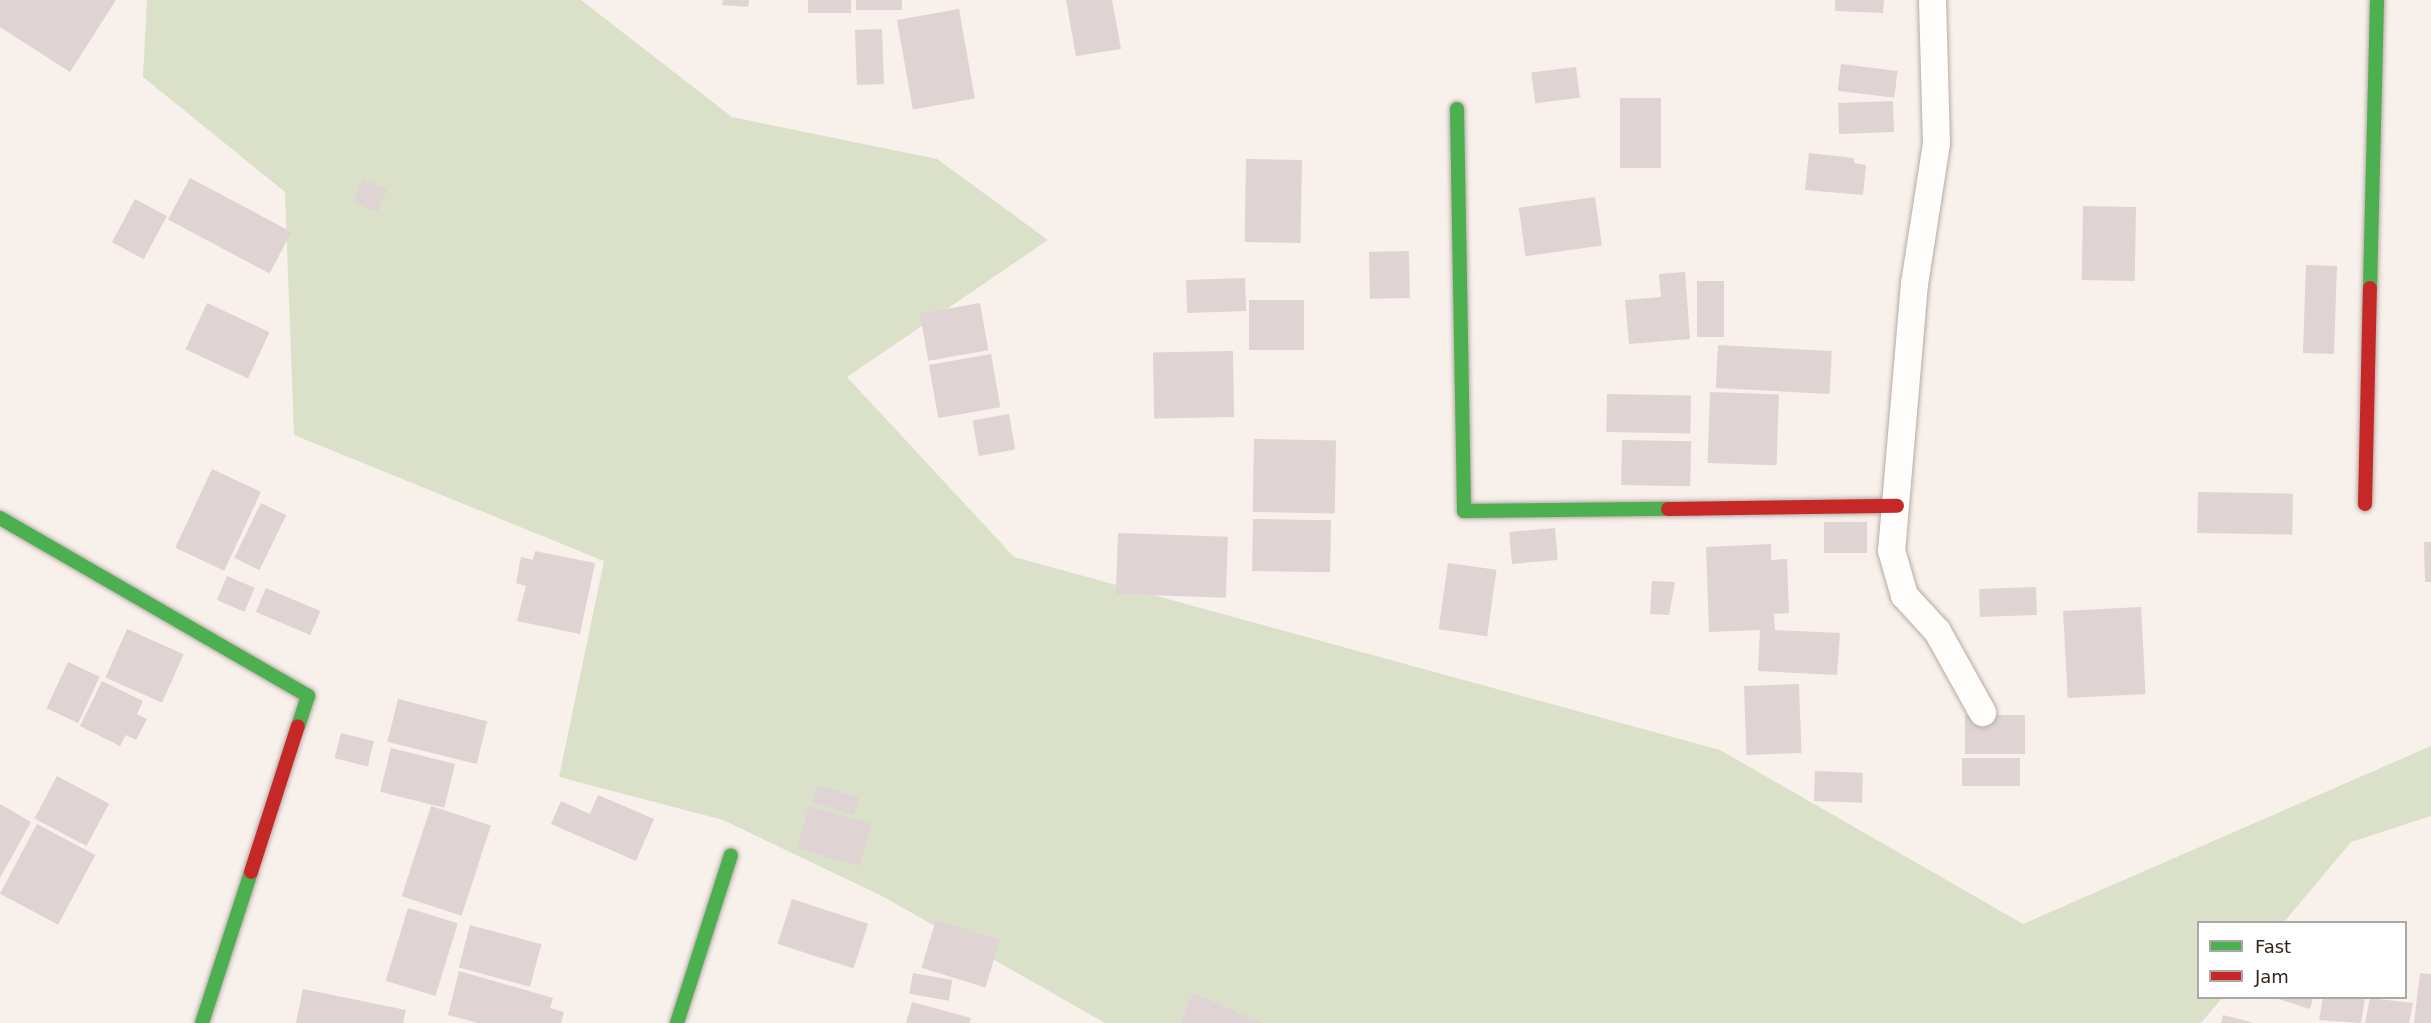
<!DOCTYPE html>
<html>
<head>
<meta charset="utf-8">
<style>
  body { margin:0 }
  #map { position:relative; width:2431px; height:1023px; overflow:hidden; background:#f8f0eb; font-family:"DejaVu Sans",sans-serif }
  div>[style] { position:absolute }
  .green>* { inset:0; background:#dbe1c9 }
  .building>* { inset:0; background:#dfd3d4; transform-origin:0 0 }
  .roads { filter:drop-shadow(0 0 2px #b5aba5) drop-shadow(0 0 2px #b5aba5) }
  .street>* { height:27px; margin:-13.5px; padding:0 13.5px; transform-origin:13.5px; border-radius:13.5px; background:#fefdfc }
  .fast>* { height:14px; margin:-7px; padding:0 7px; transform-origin:7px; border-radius:7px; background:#4caf50 }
  .jam>* { height:14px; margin:-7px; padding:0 7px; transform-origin:7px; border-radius:7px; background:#c62828 }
  span { translate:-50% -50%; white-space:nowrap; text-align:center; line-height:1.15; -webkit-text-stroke:5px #fff; paint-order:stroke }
  .legend { position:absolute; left:2197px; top:921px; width:210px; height:78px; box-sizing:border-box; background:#fff; border:2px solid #ada7a4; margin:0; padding:8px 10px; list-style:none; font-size:18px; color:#31241c }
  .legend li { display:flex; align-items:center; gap:12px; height:30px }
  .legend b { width:30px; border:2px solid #ada7a4 }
</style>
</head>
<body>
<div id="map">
  <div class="green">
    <i style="clip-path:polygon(147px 0,581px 0,732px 117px,937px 159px,1048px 240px,847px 377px,1014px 557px,1720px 750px,2023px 924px,2431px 746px,2431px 816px,2351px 842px,2284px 922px,2198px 922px,2198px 998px,2222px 998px,2201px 1023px,1105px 1023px,882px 896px,723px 820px,559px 777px,604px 561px,294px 435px,285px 192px,143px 77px)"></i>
  </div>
  <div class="building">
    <i style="clip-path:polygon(0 0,116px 0,70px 72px,0 27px)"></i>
    <i style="clip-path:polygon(723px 0,749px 0,748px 7px,722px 5px)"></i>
    <i style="left:808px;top:0;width:43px;height:13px"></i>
    <i style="left:856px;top:0;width:46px;height:10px"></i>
    <i style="clip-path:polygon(1066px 0,1112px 0,1121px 49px,1076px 56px)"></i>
    <i style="clip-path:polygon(1835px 0,1884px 0,1883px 13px,1835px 11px)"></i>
    <i style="left:959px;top:9px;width:91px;height:63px;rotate:80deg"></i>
    <i style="left:882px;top:29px;width:55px;height:27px;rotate:88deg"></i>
    <i style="left:1841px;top:64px;width:57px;height:27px;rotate:7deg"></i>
    <i style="left:1576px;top:67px;width:31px;height:45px;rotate:83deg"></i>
    <i style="left:1620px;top:98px;width:41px;height:70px"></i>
    <i style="left:1893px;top:101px;width:31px;height:55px;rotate:88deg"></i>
    <i style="clip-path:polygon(1809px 153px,1854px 158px,1854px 163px,1866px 165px,1863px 195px,1805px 190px)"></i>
    <i style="left:1246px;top:159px;width:56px;height:83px;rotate:1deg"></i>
    <i style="left:190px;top:178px;width:115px;height:47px;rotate:28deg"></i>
    <i style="left:363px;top:179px;width:26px;height:25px;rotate:23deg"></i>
    <i style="left:1595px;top:197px;width:49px;height:77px;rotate:82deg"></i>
    <i style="left:135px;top:199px;width:36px;height:49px;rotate:28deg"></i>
    <i style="left:2083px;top:206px;width:53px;height:74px;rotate:1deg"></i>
    <i style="left:1409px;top:251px;width:47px;height:40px;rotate:89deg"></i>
    <i style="left:2306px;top:265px;width:31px;height:88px;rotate:2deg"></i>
    <i style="clip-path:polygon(1685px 272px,1690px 339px,1629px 344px,1625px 300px,1661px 297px,1659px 274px)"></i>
    <i style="left:1245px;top:278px;width:33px;height:59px;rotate:88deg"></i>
    <i style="left:1697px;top:281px;width:27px;height:56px"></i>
    <i style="left:1249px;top:300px;width:55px;height:50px"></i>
    <i style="left:207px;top:303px;width:69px;height:51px;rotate:25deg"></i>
    <i style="left:980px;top:303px;width:48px;height:61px;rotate:80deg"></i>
    <i style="left:1718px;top:345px;width:114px;height:43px;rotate:3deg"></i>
    <i style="left:1233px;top:351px;width:66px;height:80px;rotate:89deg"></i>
    <i style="left:991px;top:354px;width:54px;height:63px;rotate:80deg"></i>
    <i style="left:1710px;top:392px;width:69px;height:71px;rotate:2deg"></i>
    <i style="left:1607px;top:394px;width:84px;height:38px;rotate:1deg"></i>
    <i style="left:1009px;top:414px;width:36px;height:37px;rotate:80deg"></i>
    <i style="left:1254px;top:439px;width:82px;height:73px;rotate:1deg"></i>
    <i style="left:1622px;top:440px;width:69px;height:45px;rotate:1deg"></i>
    <i style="left:212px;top:469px;width:54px;height:87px;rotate:25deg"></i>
    <i style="left:2198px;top:492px;width:95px;height:41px;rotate:1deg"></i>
    <i style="left:261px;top:503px;width:28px;height:61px;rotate:26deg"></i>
    <i style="left:1253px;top:519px;width:78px;height:52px;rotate:1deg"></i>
    <i style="left:1867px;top:522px;width:31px;height:43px;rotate:90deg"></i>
    <i style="left:1555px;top:528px;width:32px;height:46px;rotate:85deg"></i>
    <i style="left:1118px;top:533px;width:110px;height:61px;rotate:2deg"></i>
    <i style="clip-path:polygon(2424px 542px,2431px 542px,2431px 582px,2425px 582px)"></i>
    <i style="clip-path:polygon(1771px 544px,1771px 560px,1787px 559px,1789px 613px,1774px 614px,1775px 630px,1840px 633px,1837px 675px,1758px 671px,1760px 630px,1709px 632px,1706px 547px)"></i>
    <i style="clip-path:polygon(535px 551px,595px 563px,580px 634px,517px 621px,526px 586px,516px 583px,521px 557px,533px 560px)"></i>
    <i style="left:1448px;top:563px;width:49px;height:67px;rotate:8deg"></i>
    <i style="left:227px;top:576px;width:30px;height:26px;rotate:23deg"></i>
    <i style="clip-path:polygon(1652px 581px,1675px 582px,1669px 615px,1650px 614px)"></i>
    <i style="left:2036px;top:587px;width:28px;height:57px;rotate:88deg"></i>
    <i style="left:266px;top:588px;width:59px;height:26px;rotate:23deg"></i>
    <i style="left:2141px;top:607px;width:87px;height:78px;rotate:87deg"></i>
    <i style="left:127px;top:629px;width:62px;height:53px;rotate:24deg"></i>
    <i style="left:68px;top:662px;width:35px;height:51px;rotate:25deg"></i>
    <i style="clip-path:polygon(102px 681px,143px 701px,137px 714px,147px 719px,136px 740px,126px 735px,120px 746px,80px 726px)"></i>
    <i style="left:1799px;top:684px;width:69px;height:55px;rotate:88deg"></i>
    <i style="left:398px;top:699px;width:92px;height:44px;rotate:14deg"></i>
    <i style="left:1965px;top:715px;width:60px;height:39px"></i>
    <i style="left:341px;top:733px;width:34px;height:26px;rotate:14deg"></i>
    <i style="left:391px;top:748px;width:66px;height:45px;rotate:14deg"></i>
    <i style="left:2020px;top:758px;width:28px;height:58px;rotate:90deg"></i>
    <i style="left:1815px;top:771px;width:48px;height:30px;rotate:2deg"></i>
    <i style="left:57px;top:776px;width:59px;height:48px;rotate:28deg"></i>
    <i style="left:817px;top:785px;width:44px;height:18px;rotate:17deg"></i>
    <i style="clip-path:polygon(598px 795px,654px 819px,636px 861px,551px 824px,561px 801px,590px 814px)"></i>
    <i style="clip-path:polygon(0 804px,31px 822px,0 878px)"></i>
    <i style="left:431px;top:806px;width:63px;height:95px;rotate:18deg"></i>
    <i style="left:809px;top:806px;width:65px;height:44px;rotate:16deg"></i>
    <i style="left:37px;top:824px;width:66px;height:79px;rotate:28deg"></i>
    <i style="left:792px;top:899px;width:80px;height:47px;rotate:18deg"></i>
    <i style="left:408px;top:908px;width:52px;height:76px;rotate:17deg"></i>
    <i style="left:936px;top:920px;width:67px;height:50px;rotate:17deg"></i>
    <i style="left:470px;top:925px;width:74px;height:44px;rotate:15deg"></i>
    <i style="clip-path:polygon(459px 971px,553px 998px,550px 1008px,564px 1012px,561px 1023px,478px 1023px,448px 1015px)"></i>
    <i style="left:913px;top:973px;width:40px;height:21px;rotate:10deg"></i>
    <i style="clip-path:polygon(2420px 973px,2431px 974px,2431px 1023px,2414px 1023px)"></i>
    <i style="clip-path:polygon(303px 989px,406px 1010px,403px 1023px,296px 1023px)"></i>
    <i style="clip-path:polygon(1193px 993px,1262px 1023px,1180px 1023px)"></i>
    <i style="clip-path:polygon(2275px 998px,2313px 998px,2310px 1009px)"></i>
    <i style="clip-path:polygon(2323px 998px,2365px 998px,2361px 1023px,2319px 1020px)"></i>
    <i style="clip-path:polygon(2370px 998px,2413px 1003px,2409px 1023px,2365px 1023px)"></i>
    <i style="clip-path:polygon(912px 1002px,971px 1018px,970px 1023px,906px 1023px)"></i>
    <i style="clip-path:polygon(2223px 1015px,2251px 1022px,2251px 1023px,2221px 1023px)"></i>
  </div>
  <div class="roads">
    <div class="street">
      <i style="left:1932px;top:0;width:143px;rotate:88.4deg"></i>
      <i style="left:1936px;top:143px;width:142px;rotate:98.9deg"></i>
      <i style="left:1914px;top:283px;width:268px;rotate:94.9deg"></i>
      <i style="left:1891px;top:550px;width:47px;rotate:73.9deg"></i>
      <i style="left:1904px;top:595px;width:49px;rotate:47.5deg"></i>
      <i style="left:1937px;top:631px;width:93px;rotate:60.9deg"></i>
    </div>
    <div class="fast">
      <i style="left:1457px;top:109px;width:402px;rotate:89deg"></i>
      <i style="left:1464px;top:511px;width:204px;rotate:-0.6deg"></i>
      <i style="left:2370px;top:288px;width:288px;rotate:-88.6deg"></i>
      <i style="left:0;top:518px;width:356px;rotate:30deg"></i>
      <i style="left:308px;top:696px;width:32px;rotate:108deg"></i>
      <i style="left:202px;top:1023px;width:159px;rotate:-72deg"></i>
      <i style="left:677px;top:1023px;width:176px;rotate:-72.2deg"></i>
    </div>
    <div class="jam">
      <i style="left:2365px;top:504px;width:216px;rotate:-88.7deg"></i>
      <i style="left:1668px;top:509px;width:229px;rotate:-0.8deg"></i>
      <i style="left:251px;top:872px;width:153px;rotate:-72.2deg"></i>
    </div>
  </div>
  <ul class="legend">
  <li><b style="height:8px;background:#4caf50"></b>Fast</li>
  <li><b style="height:8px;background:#c62828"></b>Jam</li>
  </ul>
</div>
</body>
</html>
